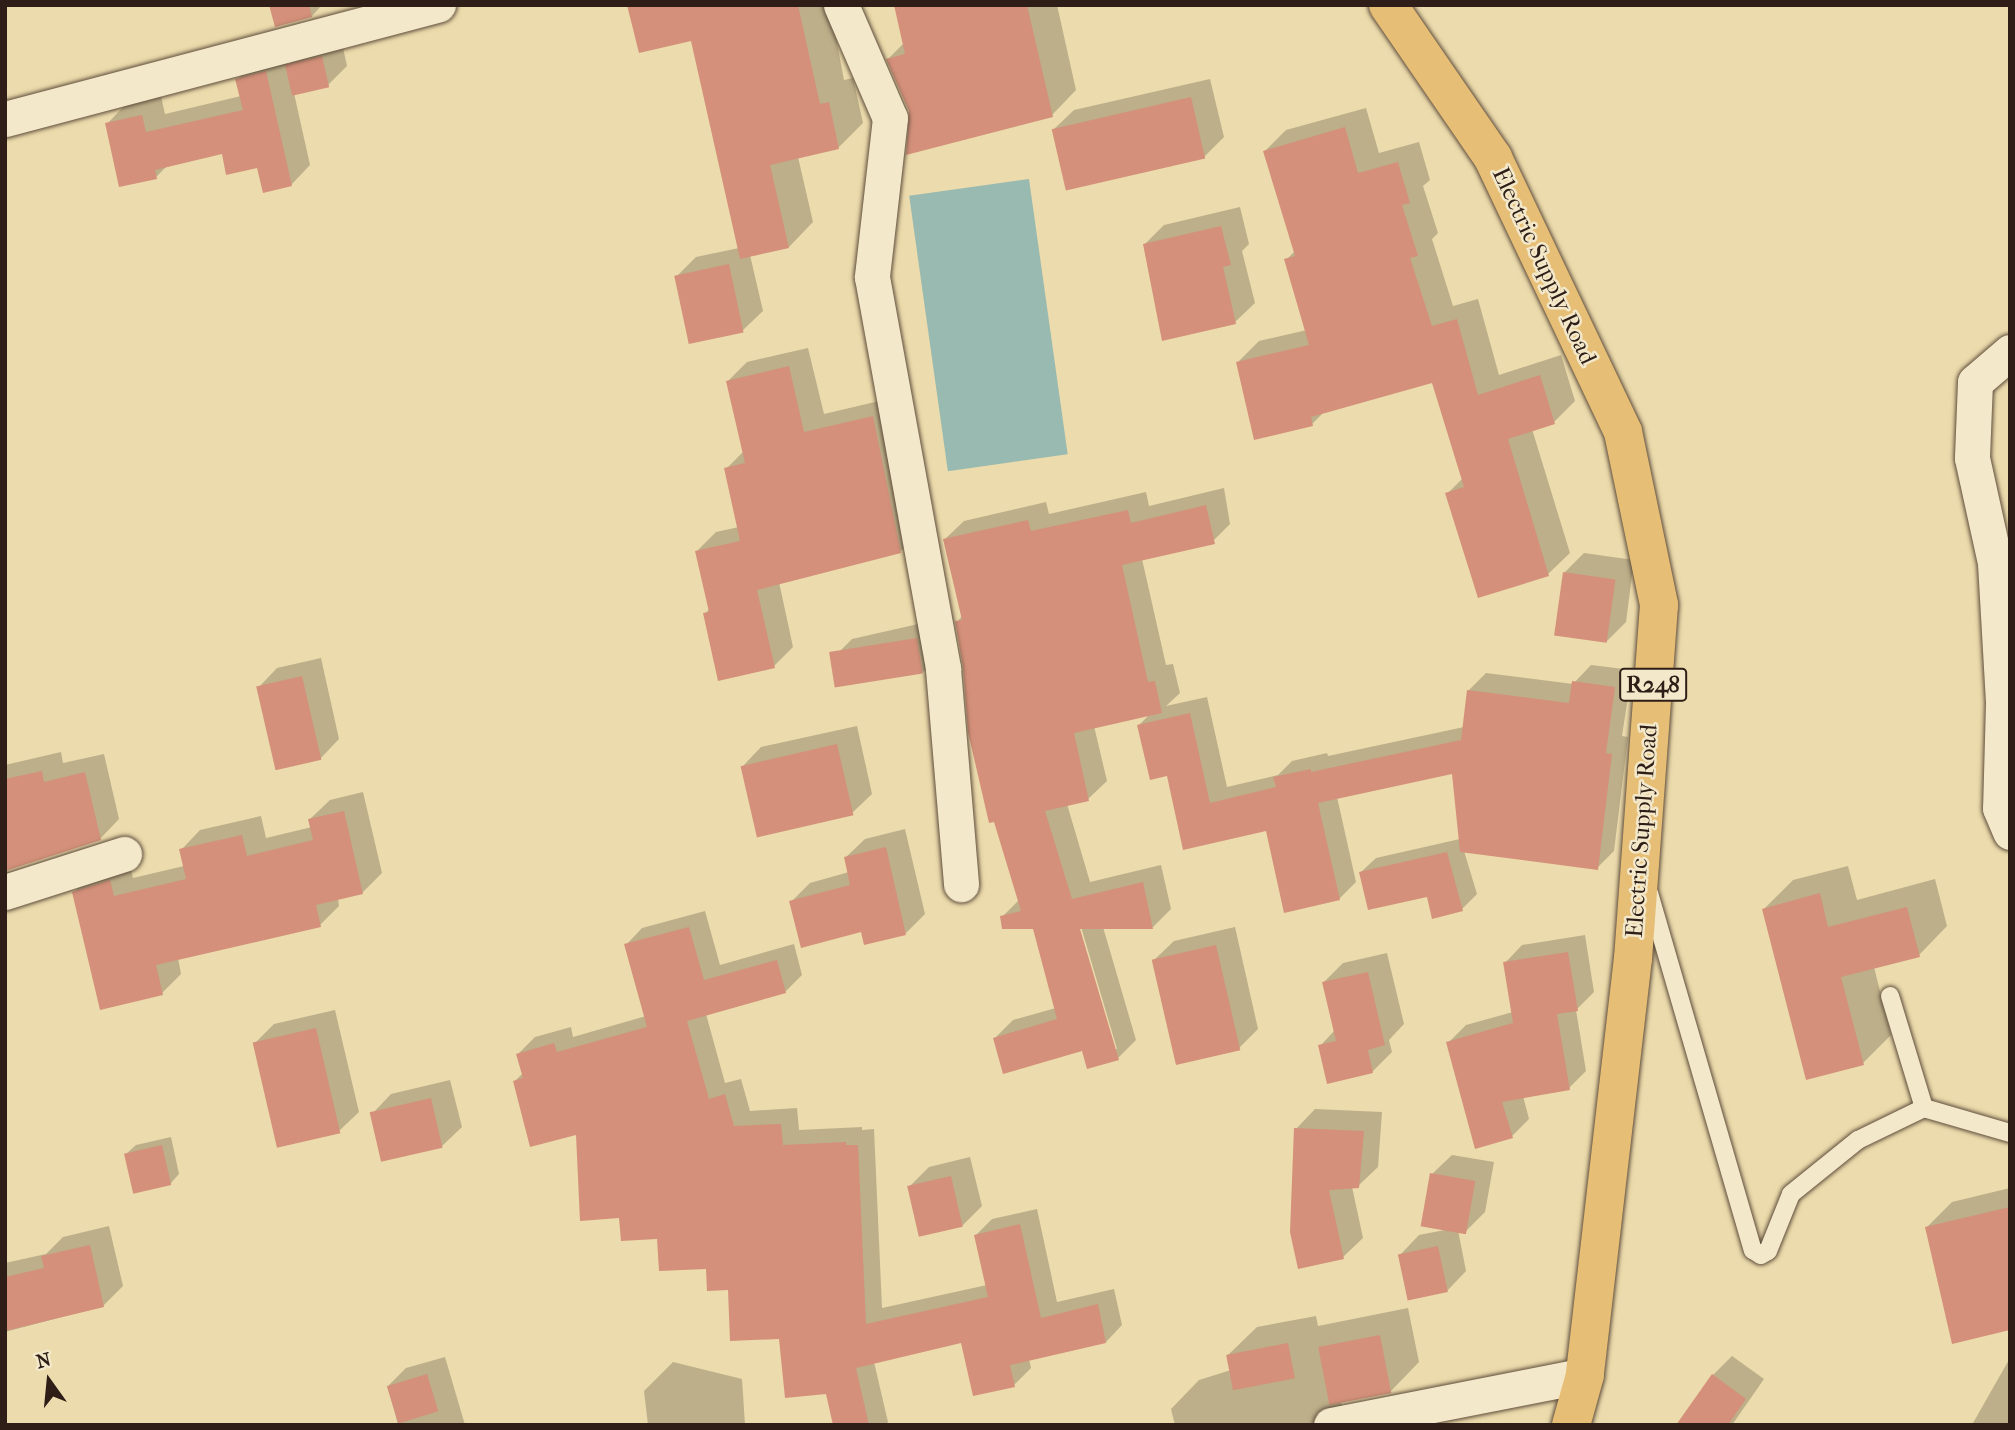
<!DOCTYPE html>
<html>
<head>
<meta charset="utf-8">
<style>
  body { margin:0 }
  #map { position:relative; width:2015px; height:1430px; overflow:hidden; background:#ecdbac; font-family:"IM FELL French Canon",serif }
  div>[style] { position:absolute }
  .water>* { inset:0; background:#99bab0; transform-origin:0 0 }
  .shadow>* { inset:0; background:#0003 }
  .building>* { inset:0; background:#d4907a; transform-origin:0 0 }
  .roads { filter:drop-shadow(0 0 2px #5e4d3c) drop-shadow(0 0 2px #5e4d3c) }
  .lane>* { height:18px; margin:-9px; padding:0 9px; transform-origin:9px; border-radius:9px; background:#f3e8c9 }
  .street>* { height:35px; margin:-17.5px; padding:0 17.5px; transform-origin:17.5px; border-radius:17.5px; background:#f3e8c9 }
  .primary>* { height:38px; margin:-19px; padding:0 19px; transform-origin:19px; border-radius:19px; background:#e6be76 }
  span { translate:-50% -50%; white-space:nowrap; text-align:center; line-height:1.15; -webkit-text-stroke:5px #f3e8c9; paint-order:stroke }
  .shield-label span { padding:2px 5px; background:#f3e8c9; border:2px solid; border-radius:5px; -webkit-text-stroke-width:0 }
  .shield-label { font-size:23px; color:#2e1e17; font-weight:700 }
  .street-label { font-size:24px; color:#2e1e17 }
  .frame { position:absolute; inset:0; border:7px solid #2e1e17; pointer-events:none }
  .north { position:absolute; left:14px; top:1346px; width:70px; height:70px; -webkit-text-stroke:5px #f3e8c9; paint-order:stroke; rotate:345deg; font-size:19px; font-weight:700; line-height:28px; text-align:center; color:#2e1e17 }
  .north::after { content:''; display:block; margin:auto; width:24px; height:32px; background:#2e1e17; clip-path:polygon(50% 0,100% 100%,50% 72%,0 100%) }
</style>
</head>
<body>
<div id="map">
  <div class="water">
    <i style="left:1029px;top:179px;width:278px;height:121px;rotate:82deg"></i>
  </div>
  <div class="shadow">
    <i style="clip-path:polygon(271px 5px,322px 5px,312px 16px,276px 25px)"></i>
    <i style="clip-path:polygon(629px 5px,830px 5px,844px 80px,853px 78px,863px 123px,839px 147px,798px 157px,813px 222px,789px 247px,750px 255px,763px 311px,743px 330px,676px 277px,696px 257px,739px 248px,692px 38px)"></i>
    <i style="clip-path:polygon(896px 5px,1057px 5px,1076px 90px,1052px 115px,910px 110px,888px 59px,904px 43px)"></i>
    <i style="clip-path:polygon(341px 38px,347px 66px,328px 85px,294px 93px,310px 165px,291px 185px,258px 166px,223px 152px,168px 165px,156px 177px,107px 124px,126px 104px,161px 96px,165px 114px,241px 96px,237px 80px,257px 60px,285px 53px,288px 66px,306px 47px)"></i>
    <i style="clip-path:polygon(1210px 79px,1224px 137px,1204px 157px,1054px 129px,1074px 110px)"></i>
    <i style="clip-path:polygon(1366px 108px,1379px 153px,1419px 142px,1430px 180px,1423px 186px,1438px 233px,1432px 239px,1453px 306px,1478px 299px,1499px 375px,1561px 355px,1575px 401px,1554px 422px,1532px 429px,1570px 553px,1548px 574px,1447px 494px,1463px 478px,1433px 380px,1325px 411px,1312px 424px,1238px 362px,1259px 341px,1307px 330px,1286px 260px,1295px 251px,1265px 151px,1286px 130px)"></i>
    <i style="clip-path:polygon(1240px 207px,1249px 244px,1242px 251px,1255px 303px,1235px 322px,1145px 244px,1164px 225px)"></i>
    <i style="clip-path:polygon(808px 348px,824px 414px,892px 398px,920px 532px,901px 551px,779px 582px,793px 647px,774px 666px,705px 614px,710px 608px,697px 551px,716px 532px,739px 527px,726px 469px,744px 451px,728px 381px,747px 362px)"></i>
    <i style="clip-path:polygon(evenodd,1224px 488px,1230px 524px,1211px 543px,1142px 559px,1166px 665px,1173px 664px,1180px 693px,1166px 706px,1207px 697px,1227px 787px,1278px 775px,1292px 761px,1327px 753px,1328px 756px,1464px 727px,1469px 690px,1486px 673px,1573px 684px,1591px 665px,1632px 670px,1622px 736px,1628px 737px,1614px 851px,1597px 868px,1464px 851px,1477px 894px,1462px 909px,1361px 872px,1376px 858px,1460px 839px,1453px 772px,1337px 797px,1356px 882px,1339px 899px,1268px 829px,1184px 848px,1168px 774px,1139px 725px,1151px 713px,1094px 726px,1107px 781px,1088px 799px,1067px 804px,1090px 882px,1161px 865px,1171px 909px,1153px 927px,1103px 927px,1136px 1040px,1118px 1058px,1084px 1049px,995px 1038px,1013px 1020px,1056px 1008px,1034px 927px,1002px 917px,1019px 900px,965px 667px,957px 622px,962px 616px,945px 539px,964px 521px,1046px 502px,1049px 514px,1146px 492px,1149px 506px,1224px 488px,1079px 920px,1117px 1049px,1114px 1049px,1076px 921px,1079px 920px)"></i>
    <i style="clip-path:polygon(1584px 553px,1634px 560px,1626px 622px,1606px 642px,1565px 572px)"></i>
    <i style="clip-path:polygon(936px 620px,942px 653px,922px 673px,832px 659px,852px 639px)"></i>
    <i style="clip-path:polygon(321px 658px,339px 739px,320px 759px,258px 688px,277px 668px)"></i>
    <i style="clip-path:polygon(857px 726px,872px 794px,852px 813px,742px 767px,761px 747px)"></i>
    <i style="clip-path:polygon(61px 752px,63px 763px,104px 754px,119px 819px,100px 839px,5px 869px,5px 765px)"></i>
    <i style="clip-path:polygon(363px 792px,382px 873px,362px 893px,338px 898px,339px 906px,320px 925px,178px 958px,181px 974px,162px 993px,74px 892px,94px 873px,129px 861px,133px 878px,184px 866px,181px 850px,200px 830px,261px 816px,266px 838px,312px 827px,310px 819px,330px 800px)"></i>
    <i style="clip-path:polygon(905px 829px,925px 914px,906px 933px,791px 902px,810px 883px,849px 872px,845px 858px,865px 839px)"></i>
    <i style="clip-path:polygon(1848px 866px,1857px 900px,1935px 879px,1947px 926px,1919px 955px,1874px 967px,1891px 1035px,1863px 1063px,1764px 909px,1793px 880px)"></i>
    <i style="clip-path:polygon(705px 911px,720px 965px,794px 944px,802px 975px,785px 992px,706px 1014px,725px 1083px,741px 1079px,750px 1111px,797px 1108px,799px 1130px,862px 1127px,862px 1130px,874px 1129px,882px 1308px,987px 1285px,976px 1235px,992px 1219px,1037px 1209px,1057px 1302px,1114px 1289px,1122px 1325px,1106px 1342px,1029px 1359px,1031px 1368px,1014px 1385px,962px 1341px,874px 1362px,888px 1422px,886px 1425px,835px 1425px,827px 1392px,780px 1337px,707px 1267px,621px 1216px,577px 1133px,515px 1081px,523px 1073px,518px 1054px,535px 1037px,571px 1027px,573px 1037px,646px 1016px,626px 945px,642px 928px)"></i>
    <i style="clip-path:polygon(1235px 927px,1258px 1029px,1239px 1048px,1154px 960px,1174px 941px)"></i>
    <i style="clip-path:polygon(1585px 935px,1594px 992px,1576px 1010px,1586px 1071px,1569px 1088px,1523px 1096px,1529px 1119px,1512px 1136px,1448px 1043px,1466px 1025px,1513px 1012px,1505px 963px,1522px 945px)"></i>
    <i style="clip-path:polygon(1387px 953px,1404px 1024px,1389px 1040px,1392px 1052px,1372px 1072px,1320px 1046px,1335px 1030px,1324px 982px,1343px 963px)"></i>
    <i style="clip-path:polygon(335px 1010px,359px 1112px,339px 1131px,255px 1043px,274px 1024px)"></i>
    <i style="clip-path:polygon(450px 1080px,462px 1127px,442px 1146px,372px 1114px,391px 1094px)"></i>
    <i style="clip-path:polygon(1315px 1109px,1382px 1112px,1378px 1167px,1358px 1186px,1352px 1187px,1363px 1238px,1343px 1257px,1296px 1129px)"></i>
    <i style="clip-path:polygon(171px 1137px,179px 1174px,170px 1184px,126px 1154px,136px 1145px)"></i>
    <i style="clip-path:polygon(1452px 1155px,1494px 1162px,1485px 1212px,1466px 1231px,1458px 1230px,1466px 1271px,1447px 1291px,1400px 1255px,1419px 1235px,1450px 1229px,1432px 1174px)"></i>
    <i style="clip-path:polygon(970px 1157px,982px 1206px,962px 1226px,909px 1187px,929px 1167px)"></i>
    <i style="clip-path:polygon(2010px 1188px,2010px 1328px,1927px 1227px,1952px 1202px)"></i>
    <i style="clip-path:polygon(109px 1226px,123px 1286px,103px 1306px,5px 1332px,5px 1263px,46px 1254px,63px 1237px)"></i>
    <i style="clip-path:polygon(1408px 1308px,1419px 1362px,1391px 1391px,1340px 1401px,1344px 1409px,1404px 1425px,1175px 1425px,1171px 1409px,1199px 1380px,1231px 1370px,1228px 1355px,1257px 1327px,1316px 1316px,1318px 1326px)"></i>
    <i style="clip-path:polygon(1732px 1356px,1764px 1379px,1732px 1425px,1679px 1425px,1713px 1375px)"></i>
    <i style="clip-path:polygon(445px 1357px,465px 1425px,398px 1425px,388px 1386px,406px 1368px)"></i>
    <i style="clip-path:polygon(2010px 1358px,2010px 1425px,1977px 1425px,1973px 1423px)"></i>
    <i style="clip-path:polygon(673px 1362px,742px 1379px,745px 1425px,648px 1425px,644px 1391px)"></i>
  </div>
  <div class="building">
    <i style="clip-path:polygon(269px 5px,309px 5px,312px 17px,275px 27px)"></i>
    <i style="clip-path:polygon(627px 5px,798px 5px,820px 104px,829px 102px,839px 149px,770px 165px,789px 248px,740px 259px,691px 41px,639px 53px)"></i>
    <i style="clip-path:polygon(894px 5px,1027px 5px,1053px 117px,906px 155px,909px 111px,886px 59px,905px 54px)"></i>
    <i style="left:322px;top:56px;width:32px;height:38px;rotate:77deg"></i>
    <i style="clip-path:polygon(266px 71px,292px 186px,263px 193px,257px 168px,226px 175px,222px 154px,155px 170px,157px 179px,119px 187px,105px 123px,142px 115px,146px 132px,243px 110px,235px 79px)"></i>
    <i style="left:1191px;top:97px;width:63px;height:143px;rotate:77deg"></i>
    <i style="clip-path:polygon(1345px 127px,1358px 173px,1398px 162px,1410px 203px,1402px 205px,1418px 256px,1410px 258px,1432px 326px,1457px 319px,1478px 395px,1540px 375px,1555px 424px,1508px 439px,1549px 576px,1478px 598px,1445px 493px,1464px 487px,1432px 383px,1311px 417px,1313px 426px,1254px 440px,1236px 362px,1309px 345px,1284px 259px,1295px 256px,1263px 151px)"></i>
    <i style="clip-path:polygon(1221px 226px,1231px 265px,1223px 267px,1236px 324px,1162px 341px,1143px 244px)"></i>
    <i style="left:729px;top:264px;width:70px;height:56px;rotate:78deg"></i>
    <i style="clip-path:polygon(789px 366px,804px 432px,873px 416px,901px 553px,757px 590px,775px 668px,718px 681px,703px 613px,709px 612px,695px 551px,740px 541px,724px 468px,745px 463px,726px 381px)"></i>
    <i style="clip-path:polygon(1206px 505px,1215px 544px,1122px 565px,1148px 682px,1155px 681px,1162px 713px,1074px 733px,1089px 801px,1045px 811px,1072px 899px,1143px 882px,1153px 929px,1080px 929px,1119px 1060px,1087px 1069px,1082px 1051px,1003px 1074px,993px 1038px,1057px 1019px,1033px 929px,1002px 929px,1000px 916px,1021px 911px,994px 822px,989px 823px,968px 732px,963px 667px,955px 621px,962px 620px,943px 539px,1028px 520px,1031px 531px,1128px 510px,1131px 523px)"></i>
    <i style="left:1563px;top:572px;width:53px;height:64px;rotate:8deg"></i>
    <i style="left:917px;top:638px;width:36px;height:89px;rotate:81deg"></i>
    <i style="left:302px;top:676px;width:86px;height:47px;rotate:77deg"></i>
    <i style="clip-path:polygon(1572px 681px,1615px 687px,1606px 753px,1612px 754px,1598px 870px,1460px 852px,1452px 774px,1318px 803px,1340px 900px,1284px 913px,1266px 831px,1183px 850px,1167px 776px,1150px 780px,1137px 725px,1190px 713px,1210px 803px,1276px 787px,1273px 777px,1311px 769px,1311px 772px,1461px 740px,1467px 690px,1569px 703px)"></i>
    <i style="left:837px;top:744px;width:73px;height:99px;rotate:77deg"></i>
    <i style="clip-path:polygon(42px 771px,44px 782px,85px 772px,101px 840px,5px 871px,5px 779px)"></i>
    <i style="clip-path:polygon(344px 811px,363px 894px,316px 905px,321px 927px,156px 965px,163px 995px,100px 1010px,72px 892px,110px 880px,114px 896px,186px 879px,179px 849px,242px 835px,247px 856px,313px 840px,308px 819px)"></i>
    <i style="clip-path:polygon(886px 847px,906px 935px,864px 945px,861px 932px,801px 948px,789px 901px,850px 885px,844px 857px)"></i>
    <i style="clip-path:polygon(1447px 852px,1463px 911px,1432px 919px,1427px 897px,1368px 910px,1359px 872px)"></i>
    <i style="clip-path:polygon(1820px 893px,1828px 927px,1907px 907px,1920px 957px,1841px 977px,1864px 1065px,1806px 1080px,1762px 909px)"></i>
    <i style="clip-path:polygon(689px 927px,704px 980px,777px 960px,786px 993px,687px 1021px,709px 1099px,725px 1094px,734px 1126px,781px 1124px,783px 1145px,846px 1142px,846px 1145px,858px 1145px,866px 1324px,988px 1297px,974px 1235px,1020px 1224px,1041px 1318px,1098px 1304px,1106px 1343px,1010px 1365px,1015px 1387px,973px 1396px,961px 1343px,856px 1368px,869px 1425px,833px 1425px,826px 1394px,785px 1398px,779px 1339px,730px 1341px,728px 1290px,707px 1291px,706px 1269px,659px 1271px,657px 1239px,621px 1241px,619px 1218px,580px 1221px,576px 1135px,530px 1147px,513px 1081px,523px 1078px,516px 1054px,554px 1043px,557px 1052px,647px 1027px,624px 944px)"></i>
    <i style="left:1216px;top:945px;width:108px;height:66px;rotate:77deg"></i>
    <i style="clip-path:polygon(1568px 952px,1578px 1011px,1557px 1014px,1570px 1090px,1502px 1102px,1513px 1138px,1475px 1149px,1446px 1042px,1513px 1023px,1503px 962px)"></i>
    <i style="clip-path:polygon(1368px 972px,1385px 1045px,1368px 1050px,1373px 1073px,1327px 1084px,1318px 1045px,1336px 1041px,1322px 982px)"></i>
    <i style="left:316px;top:1028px;width:108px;height:65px;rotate:77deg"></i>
    <i style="left:431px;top:1098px;width:51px;height:63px;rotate:77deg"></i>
    <i style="clip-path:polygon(1294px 1128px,1364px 1131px,1359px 1188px,1329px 1190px,1344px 1259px,1298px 1269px,1290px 1232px)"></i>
    <i style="left:162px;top:1145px;width:41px;height:39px;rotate:77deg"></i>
    <i style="left:1430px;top:1173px;width:46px;height:54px;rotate:10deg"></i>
    <i style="left:951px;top:1176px;width:52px;height:45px;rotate:77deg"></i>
    <i style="clip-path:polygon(2010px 1207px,2010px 1330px,1952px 1344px,1925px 1227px)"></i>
    <i style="clip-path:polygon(90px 1245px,104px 1307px,5px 1331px,5px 1277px,44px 1268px,41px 1256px)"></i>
    <i style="left:1438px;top:1246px;width:47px;height:41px;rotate:78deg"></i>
    <i style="left:1380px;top:1335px;width:59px;height:63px;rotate:79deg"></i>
    <i style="left:1288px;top:1343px;width:36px;height:63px;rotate:79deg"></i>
    <i style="left:427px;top:1374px;width:39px;height:42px;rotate:73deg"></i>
    <i style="clip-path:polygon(1712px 1374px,1746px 1399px,1728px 1425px,1676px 1425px)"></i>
  </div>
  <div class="roads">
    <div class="lane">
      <i style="left:1649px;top:893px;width:372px;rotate:73.8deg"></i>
      <i style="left:1753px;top:1250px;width:9px;rotate:32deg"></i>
      <i style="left:1761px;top:1255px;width:8px;rotate:-30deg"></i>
      <i style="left:1768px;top:1251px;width:61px;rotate:-68deg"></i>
      <i style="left:1791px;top:1194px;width:86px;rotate:-38.9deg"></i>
      <i style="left:1858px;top:1140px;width:73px;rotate:-25.9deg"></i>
      <i style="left:1890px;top:996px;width:117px;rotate:73.1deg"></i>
      <i style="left:1924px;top:1108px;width:90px;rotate:16.2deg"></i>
    </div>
    <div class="street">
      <i style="left:841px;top:5px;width:123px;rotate:66.6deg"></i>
      <i style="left:890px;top:118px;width:160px;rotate:96.5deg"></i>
      <i style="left:872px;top:277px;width:398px;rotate:79.7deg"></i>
      <i style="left:943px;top:669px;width:216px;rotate:85.2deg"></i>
      <i style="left:5px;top:119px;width:448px;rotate:-14.8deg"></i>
      <i style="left:2010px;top:352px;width:46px;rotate:139.4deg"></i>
      <i style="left:1975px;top:382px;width:76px;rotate:92.3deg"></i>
      <i style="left:1972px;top:458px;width:107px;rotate:77.6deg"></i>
      <i style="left:1995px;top:563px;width:140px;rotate:86.7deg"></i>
      <i style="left:2003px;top:703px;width:105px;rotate:91.6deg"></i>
      <i style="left:2000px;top:808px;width:26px;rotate:67deg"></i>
      <i style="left:5px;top:892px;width:125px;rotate:-17.7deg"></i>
      <i style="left:1331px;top:1425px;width:259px;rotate:-11.1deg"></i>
    </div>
    <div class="primary">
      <i style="left:1388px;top:5px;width:186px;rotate:55.5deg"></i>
      <i style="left:1493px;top:158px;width:303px;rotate:64.6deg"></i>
      <i style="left:1623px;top:432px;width:177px;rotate:78.2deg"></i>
      <i style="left:1659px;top:605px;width:354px;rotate:94.2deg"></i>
      <i style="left:1633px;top:958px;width:420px;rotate:96.6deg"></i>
      <i style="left:1585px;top:1375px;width:52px;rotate:105.6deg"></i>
    </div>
  </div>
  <div class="shield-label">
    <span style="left:1653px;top:685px">R248</span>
  </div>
  <div class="street-label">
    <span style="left:1544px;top:266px;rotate:65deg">Electric Supply Road</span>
    <span style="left:1642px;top:831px;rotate:-86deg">Electric Supply Road</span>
  </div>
  <div class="frame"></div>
  <div class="north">N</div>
</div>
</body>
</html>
